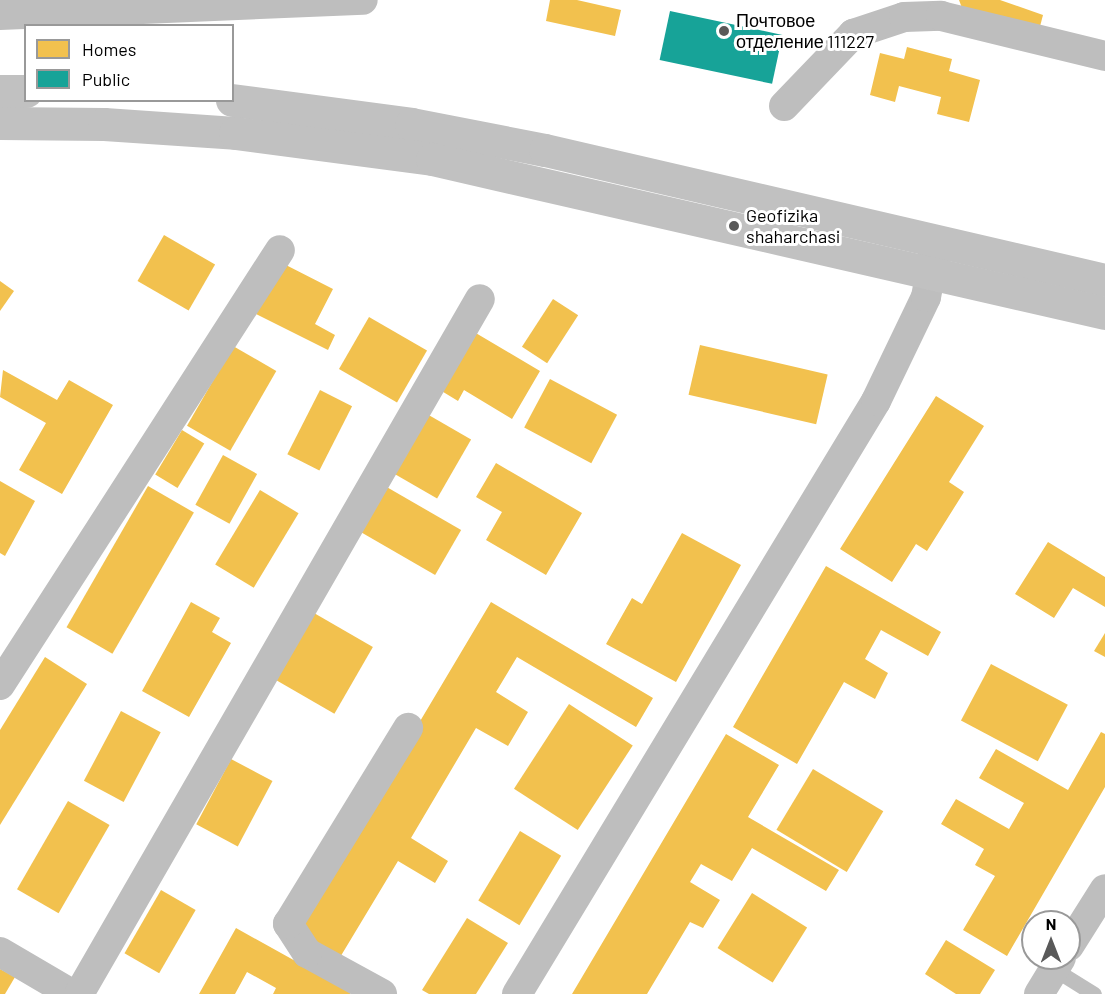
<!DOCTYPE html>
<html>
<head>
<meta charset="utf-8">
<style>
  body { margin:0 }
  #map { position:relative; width:1105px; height:994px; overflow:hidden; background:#fff; font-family:Barlow,sans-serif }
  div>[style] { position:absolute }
  .homes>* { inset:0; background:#f2c14e; transform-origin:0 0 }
  .public>* { inset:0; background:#17a398; transform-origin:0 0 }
  .service>* { height:15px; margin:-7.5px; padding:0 7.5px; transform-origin:7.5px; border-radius:7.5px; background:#bebebe }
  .minor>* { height:30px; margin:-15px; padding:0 15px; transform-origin:15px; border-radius:15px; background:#bebebe }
  .secondary>* { height:33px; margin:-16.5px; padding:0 16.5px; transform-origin:16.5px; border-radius:16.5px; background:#c1c1c1 }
  .dots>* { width:16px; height:16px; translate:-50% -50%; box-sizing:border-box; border:3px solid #fff; border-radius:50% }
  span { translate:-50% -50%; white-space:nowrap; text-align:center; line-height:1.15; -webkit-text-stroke:6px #fff; paint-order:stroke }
  .poi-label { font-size:18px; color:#000 }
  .left { translate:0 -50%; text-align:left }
  .legend { position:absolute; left:24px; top:24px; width:210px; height:78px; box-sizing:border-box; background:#fff; border:2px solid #999; margin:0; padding:8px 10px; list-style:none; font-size:18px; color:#000 }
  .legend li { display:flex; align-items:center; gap:12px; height:30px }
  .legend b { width:30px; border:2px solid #999 }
  .north { position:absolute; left:1021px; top:910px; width:60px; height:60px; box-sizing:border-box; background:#fff; border:2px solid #999; border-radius:50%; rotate:0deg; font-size:16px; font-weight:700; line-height:24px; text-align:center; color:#000 }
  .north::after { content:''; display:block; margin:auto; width:21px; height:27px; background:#595959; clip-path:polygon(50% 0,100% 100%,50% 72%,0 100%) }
</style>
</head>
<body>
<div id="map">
  <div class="homes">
    <i style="clip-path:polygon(550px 0,577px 0,621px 10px,615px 36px,546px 21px)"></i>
    <i style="clip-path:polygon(959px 0,1000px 0,1043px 15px,1038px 34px,962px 8px)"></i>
    <i style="clip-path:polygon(907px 47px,952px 59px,949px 71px,980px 80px,969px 122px,937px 114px,941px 97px,899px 86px,895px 102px,870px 95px,880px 53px,904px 59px)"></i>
    <i style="left:164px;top:235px;width:59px;height:53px;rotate:30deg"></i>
    <i style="clip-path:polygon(282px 263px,333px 289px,315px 324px,335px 335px,328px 350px,256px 314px)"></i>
    <i style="clip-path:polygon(0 281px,14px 291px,0 311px)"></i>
    <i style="left:553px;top:299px;width:30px;height:57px;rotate:33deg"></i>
    <i style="left:369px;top:317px;width:67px;height:60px;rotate:30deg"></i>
    <i style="clip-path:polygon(469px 329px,540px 371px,512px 419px,464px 390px,458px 401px,435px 387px)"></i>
    <i style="left:700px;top:345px;width:131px;height:51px;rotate:13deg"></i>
    <i style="left:233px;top:346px;width:50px;height:92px;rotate:30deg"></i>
    <i style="clip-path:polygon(3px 370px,57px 400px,69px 380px,113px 405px,62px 494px,19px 470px,46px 423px,0 397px)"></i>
    <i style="left:550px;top:379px;width:76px;height:55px;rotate:28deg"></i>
    <i style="left:320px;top:390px;width:36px;height:72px;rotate:27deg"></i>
    <i style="clip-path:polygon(936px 396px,984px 426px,949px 482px,964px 492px,927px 551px,916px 544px,892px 582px,840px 549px)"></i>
    <i style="left:420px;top:410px;width:59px;height:68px;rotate:30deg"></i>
    <i style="left:182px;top:430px;width:26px;height:52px;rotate:31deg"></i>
    <i style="left:223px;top:455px;width:39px;height:57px;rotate:29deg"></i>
    <i style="clip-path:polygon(496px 463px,582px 513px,546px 575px,486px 540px,502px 512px,476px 497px)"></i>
    <i style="clip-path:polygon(0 481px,35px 501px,5px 556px,0 553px)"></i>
    <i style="left:378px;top:482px;width:96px;height:52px;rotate:30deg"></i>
    <i style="left:148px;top:486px;width:53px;height:163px;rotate:30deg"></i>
    <i style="left:260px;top:490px;width:45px;height:87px;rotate:31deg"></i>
    <i style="clip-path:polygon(682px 533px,741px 565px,676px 682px,606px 644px,632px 598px,642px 604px)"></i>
    <i style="clip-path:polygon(1048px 542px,1105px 577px,1105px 607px,1073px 588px,1054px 618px,1015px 594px)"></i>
    <i style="clip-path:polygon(826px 566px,941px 632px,928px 656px,881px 630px,865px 659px,888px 673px,875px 699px,844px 682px,797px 764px,733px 727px)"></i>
    <i style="clip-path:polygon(191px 602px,220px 618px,212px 632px,231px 643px,189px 717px,142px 691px)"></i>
    <i style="clip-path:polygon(491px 602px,653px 698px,636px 727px,517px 657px,496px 692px,528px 712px,508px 746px,476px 728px,411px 838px,448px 861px,435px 883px,398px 861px,339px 959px,294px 933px)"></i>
    <i style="left:314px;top:613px;width:68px;height:77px;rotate:30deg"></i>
    <i style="clip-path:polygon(1105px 633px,1105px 657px,1094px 651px)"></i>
    <i style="clip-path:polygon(45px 657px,87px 684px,0 825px,0 730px)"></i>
    <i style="left:991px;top:664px;width:87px;height:64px;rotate:28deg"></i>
    <i style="left:569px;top:704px;width:76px;height:101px;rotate:33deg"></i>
    <i style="left:121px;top:711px;width:45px;height:79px;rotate:28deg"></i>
    <i style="clip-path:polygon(1101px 732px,1105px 734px,1105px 787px,1007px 956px,963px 930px,995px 876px,975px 865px,984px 849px,941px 824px,956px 799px,1009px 829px,1024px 803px,979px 778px,996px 749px,1068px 790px)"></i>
    <i style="clip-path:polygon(726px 734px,779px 765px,748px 817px,839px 870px,826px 891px,752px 848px,732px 881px,701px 864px,690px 882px,720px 900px,703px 928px,690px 922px,647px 994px,572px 994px)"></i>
    <i style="left:231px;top:759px;width:47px;height:74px;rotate:28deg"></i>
    <i style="left:813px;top:769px;width:82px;height:71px;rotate:31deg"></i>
    <i style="left:68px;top:801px;width:48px;height:102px;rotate:30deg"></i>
    <i style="left:520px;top:831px;width:48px;height:81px;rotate:31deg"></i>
    <i style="left:161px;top:890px;width:40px;height:73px;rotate:30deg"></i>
    <i style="left:752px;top:893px;width:65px;height:65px;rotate:32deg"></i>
    <i style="clip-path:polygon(467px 918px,508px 943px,476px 994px,429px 994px,422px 990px)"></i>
    <i style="clip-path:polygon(236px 928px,351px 992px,350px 994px,273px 994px,276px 988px,247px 972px,235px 994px,199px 994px)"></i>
    <i style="clip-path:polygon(946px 940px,995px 970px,980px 994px,956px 994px,925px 974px)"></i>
    <i style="clip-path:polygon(0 969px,15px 977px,5px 994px,0 994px)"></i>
  </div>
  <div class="public">
    <i style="left:670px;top:11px;width:115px;height:50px;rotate:12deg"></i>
  </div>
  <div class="service">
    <i style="left:1054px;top:969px;width:47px;rotate:32deg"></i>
  </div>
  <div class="minor">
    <i style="left:0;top:15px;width:363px;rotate:-2.4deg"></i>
    <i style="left:784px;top:106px;width:100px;rotate:-46.2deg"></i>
    <i style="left:853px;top:34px;width:54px;rotate:-18.4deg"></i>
    <i style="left:904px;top:17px;width:37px;rotate:-2deg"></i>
    <i style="left:941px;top:16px;width:169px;rotate:13.7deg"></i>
    <i style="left:0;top:685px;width:517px;rotate:-57.23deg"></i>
    <i style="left:1069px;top:946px;width:67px;rotate:-57.7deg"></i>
    <i style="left:0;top:952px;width:83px;rotate:30.3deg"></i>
    <i style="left:79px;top:994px;width:802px;rotate:-60.02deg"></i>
    <i style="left:382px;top:994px;width:85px;rotate:-151.3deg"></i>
    <i style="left:307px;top:953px;width:35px;rotate:-123deg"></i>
    <i style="left:288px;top:924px;width:230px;rotate:-58.5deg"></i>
    <i style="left:517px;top:994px;width:693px;rotate:-58.81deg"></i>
    <i style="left:876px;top:401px;width:115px;rotate:-64.3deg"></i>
    <i style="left:926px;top:297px;width:49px;rotate:-79.4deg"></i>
    <i style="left:1039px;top:994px;width:42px;rotate:-58.6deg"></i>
  </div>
  <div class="secondary">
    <i style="left:0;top:91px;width:26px"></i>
    <i style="left:232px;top:100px;width:181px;rotate:7.6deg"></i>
    <i style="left:411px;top:124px;width:136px;rotate:11deg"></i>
    <i style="left:545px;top:150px;width:575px;rotate:13.07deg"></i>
    <i style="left:0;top:123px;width:104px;rotate:0.6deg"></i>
    <i style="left:104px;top:124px;width:131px;rotate:3.9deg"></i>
    <i style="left:235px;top:133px;width:199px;rotate:7.5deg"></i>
    <i style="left:432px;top:159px;width:690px;rotate:12.89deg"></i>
  </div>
  <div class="dots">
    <i style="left:724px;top:31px;background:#595959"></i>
    <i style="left:734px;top:226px;background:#595959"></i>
  </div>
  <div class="poi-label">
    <span class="left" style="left:736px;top:31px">Почтовое<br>отделение 111227</span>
    <span class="left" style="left:746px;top:226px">Geofizika<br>shaharchasi</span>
  </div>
  <ul class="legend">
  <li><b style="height:16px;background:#f2c14e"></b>Homes</li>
  <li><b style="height:16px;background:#17a398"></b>Public</li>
  </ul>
  <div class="north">N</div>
</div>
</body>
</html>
